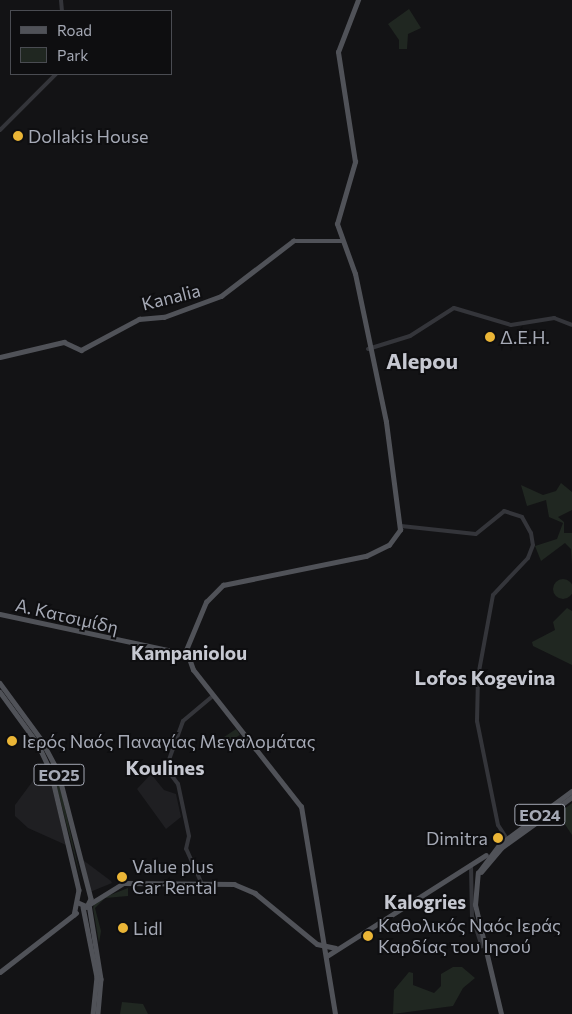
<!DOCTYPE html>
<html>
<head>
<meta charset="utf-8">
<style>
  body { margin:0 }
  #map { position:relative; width:572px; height:1014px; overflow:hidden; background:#131315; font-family:Commissioner,sans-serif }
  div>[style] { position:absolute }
  .built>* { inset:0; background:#1f1f22 }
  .green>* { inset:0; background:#202721; transform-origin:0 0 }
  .round { border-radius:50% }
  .minor>* { height:4px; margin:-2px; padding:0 2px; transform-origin:2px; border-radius:2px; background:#34353a }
  .major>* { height:4.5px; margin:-2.25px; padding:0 2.25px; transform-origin:2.25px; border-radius:2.25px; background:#505258 }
  .dots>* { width:14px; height:14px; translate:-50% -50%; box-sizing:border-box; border:2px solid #0e0e10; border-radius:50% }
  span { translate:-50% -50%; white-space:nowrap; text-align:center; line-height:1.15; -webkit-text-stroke:4px #0e0e10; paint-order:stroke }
  .shield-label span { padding:1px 4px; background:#0e0e10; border:1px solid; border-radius:4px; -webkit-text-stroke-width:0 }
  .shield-label { font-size:16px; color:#a5a9b5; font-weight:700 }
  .poi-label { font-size:18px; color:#a5a9b5 }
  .left { translate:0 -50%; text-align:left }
  .right { translate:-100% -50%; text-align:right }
  .street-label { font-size:18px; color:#a5a9b5 }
  .neighbourhood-label { font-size:19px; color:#c6c8d1; font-weight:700 }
  .quarter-label { font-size:20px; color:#c6c8d1; font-weight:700 }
  .district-label { font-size:22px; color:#c6c8d1; font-weight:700 }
  .legend { position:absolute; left:10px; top:10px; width:162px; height:65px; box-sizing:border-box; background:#0e0e10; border:1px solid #4a4c52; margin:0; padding:6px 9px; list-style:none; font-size:15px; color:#a5a9b5 }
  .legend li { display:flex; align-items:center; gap:10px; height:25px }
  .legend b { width:25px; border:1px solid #4a4c52 }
</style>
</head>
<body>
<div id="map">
  <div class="built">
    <i style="clip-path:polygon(44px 766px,51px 783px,66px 845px,28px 828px,15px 816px,15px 805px)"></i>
    <i style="clip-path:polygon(151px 774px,164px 790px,176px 794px,181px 817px,166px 829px,137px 789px)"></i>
    <i style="clip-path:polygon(83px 860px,111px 881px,112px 883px,90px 892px)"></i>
  </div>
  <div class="green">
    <i style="clip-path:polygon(409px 9px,421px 28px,408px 34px,407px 49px,399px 49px,399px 40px,388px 24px)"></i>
    <i style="clip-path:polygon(561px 483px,572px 492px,572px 510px,558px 517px,564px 522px,564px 533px,572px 533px,572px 565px,571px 549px,565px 543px,541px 561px,535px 546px,557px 539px,563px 523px,549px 517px,546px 500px,527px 506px,521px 485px,543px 495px,556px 491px)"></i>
    <i class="round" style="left:553px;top:579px;width:20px;height:20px"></i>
    <i style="clip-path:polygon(567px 608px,572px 611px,572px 665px,533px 646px,532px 642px,555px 630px,553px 622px)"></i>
    <i style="left:236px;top:729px;width:7px;height:25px;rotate:56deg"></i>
    <i style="clip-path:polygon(49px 757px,55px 771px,62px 795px,82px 884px)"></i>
    <i style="clip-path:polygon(572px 803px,572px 835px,558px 814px)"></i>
    <i style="clip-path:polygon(128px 888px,128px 896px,105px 898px,95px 908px,101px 931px,99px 943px,93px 908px,95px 901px)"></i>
    <i style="clip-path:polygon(453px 967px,462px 967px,475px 978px,463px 988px,453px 1006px,393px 1014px,394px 990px,409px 972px,413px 973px,413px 985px,434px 993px,441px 986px,441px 974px)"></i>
    <i style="clip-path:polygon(122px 1002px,143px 1004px,148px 1014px,120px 1014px)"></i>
  </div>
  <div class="minor">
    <i style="left:61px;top:0;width:11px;rotate:85deg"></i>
    <i style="left:0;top:130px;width:79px;rotate:-45deg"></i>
    <i style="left:368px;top:349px;width:44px;rotate:-17.2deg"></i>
    <i style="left:410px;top:336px;width:52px;rotate:-32.5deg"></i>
    <i style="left:454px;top:308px;width:59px;rotate:16.6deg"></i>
    <i style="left:511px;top:325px;width:44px;rotate:-9.2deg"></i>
    <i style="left:554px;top:318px;width:19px;rotate:21deg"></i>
    <i style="left:401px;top:526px;width:75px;rotate:6.1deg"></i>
    <i style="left:476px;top:534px;width:36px;rotate:-39deg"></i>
    <i style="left:504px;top:511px;width:19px;rotate:18deg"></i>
    <i style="left:522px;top:517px;width:18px;rotate:61deg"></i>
    <i style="left:531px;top:533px;width:12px;rotate:81deg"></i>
    <i style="left:533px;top:545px;width:14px;rotate:111deg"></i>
    <i style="left:528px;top:558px;width:51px;rotate:133.4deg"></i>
    <i style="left:493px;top:595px;width:83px;rotate:100.4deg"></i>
    <i style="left:478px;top:677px;width:44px;rotate:91.3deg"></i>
    <i style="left:477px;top:721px;width:106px;rotate:78.6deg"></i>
    <i style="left:498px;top:825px;width:17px;rotate:57deg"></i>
    <i style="left:471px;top:865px;width:51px;rotate:88.9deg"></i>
    <i style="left:472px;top:916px;width:32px;rotate:72deg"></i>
    <i style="left:201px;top:882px;width:36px;rotate:-114deg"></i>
    <i style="left:186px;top:849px;width:13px;rotate:-77deg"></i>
    <i style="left:189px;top:836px;width:53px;rotate:-101.9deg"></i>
    <i style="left:178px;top:784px;width:20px;rotate:-127deg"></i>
    <i style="left:166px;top:768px;width:50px;rotate:-70.1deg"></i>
    <i style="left:183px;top:721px;width:40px;rotate:-40deg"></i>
  </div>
  <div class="major">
    <i style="left:0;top:357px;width:66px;rotate:-13.2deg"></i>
    <i style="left:64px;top:342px;width:19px;rotate:25deg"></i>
    <i style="left:81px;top:350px;width:66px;rotate:-28.1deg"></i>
    <i style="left:139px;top:319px;width:25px;rotate:-5deg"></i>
    <i style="left:164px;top:317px;width:61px;rotate:-20.2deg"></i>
    <i style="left:221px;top:296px;width:91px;rotate:-37.4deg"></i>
    <i style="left:293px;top:241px;width:50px"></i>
    <i style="left:0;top:614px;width:190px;rotate:12.1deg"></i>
    <i style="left:0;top:683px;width:69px;rotate:53.8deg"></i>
    <i style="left:41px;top:739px;width:36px;rotate:62deg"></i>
    <i style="left:58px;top:771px;width:132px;rotate:75.5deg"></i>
    <i style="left:91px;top:899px;width:9px;rotate:117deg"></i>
    <i style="left:87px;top:907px;width:10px;rotate:-156deg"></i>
    <i style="left:0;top:692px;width:64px;rotate:53.8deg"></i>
    <i style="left:38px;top:744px;width:31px;rotate:65deg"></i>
    <i style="left:51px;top:772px;width:121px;rotate:76.7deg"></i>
    <i style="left:79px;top:890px;width:25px;rotate:101deg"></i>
    <i style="left:481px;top:872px;width:31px;rotate:-50deg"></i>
    <i style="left:501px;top:848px;width:87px;rotate:-35.7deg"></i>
    <i style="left:89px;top:904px;width:76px;rotate:80.9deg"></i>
    <i style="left:101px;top:979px;width:35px;rotate:95deg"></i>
    <i style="left:90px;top:904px;width:40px;rotate:-32deg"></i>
    <i style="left:124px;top:883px;width:110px;rotate:0.5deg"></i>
    <i style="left:234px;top:884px;width:23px;rotate:23deg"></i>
    <i style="left:255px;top:893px;width:80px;rotate:39.4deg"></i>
    <i style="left:317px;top:944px;width:19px;rotate:12deg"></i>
    <i style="left:83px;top:907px;width:71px;rotate:78.7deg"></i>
    <i style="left:97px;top:977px;width:37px;rotate:96deg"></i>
    <i style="left:327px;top:956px;width:188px;rotate:-32.4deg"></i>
    <i style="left:0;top:972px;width:96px;rotate:-37.8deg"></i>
    <i style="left:335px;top:1014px;width:210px;rotate:-99.3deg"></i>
    <i style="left:301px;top:807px;width:174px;rotate:-128.2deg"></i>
    <i style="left:193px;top:670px;width:21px;rotate:-109deg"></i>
    <i style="left:186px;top:650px;width:52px;rotate:-67.4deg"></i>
    <i style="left:206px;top:602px;width:24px;rotate:-45deg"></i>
    <i style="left:223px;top:585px;width:146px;rotate:-11.5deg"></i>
    <i style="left:366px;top:556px;width:25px;rotate:-26deg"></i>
    <i style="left:389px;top:545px;width:19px;rotate:-54deg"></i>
    <i style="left:400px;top:530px;width:109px;rotate:-97.4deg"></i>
    <i style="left:386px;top:422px;width:151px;rotate:-101.8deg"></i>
    <i style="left:355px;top:274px;width:53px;rotate:-109.8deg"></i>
    <i style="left:337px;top:224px;width:65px;rotate:-73.8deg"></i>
    <i style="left:355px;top:162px;width:111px;rotate:-98.8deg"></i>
    <i style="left:338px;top:52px;width:56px;rotate:-69deg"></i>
    <i style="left:501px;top:1014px;width:112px;rotate:-103.4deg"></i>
    <i style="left:475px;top:905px;width:32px;rotate:-85deg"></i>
    <i style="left:478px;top:873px;width:36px;rotate:-53deg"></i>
    <i style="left:500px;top:844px;width:89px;rotate:-36.4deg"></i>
  </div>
  <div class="dots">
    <i style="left:18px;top:136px;background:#eab536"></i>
    <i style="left:490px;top:337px;background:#eab536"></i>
    <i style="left:12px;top:741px;background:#eab536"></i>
    <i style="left:498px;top:838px;background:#eab536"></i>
    <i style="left:122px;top:877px;background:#eab536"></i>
    <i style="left:123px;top:928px;background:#eab536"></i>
    <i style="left:368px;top:936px;background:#eab536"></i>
  </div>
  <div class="shield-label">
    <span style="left:59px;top:775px">ΕΟ25</span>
    <span style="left:540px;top:815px">ΕΟ24</span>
  </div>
  <div class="poi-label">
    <span class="left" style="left:28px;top:136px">Dollakis House</span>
    <span class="left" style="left:500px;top:337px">Δ.Ε.Η.</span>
    <span class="left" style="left:22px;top:741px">Ιερός Ναός Παναγίας Μεγαλομάτας</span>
    <span class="right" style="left:488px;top:838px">Dimitra</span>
    <span class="left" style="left:132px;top:877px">Value plus<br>Car Rental</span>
    <span class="left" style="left:378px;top:936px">Καθολικός Ναός Ιεράς<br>Καρδίας του Ιησού</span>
    <span class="left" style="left:133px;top:928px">Lidl</span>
  </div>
  <div class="street-label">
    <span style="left:171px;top:297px;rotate:-14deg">Kanalia</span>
    <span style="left:67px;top:616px;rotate:13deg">Α. Κατσιμίδη</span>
  </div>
  <div class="neighbourhood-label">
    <span style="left:189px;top:653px">Kampaniolou</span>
    <span style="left:425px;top:902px">Kalogries</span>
  </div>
  <div class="quarter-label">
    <span style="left:485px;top:677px">Lofos Kogevina</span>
    <span style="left:165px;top:767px">Koulines</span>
  </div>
  <div class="district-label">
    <span style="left:422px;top:361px">Alepou</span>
  </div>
  <ul class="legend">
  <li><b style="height:6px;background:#505258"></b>Road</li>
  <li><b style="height:14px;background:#202721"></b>Park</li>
  </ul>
</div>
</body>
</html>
